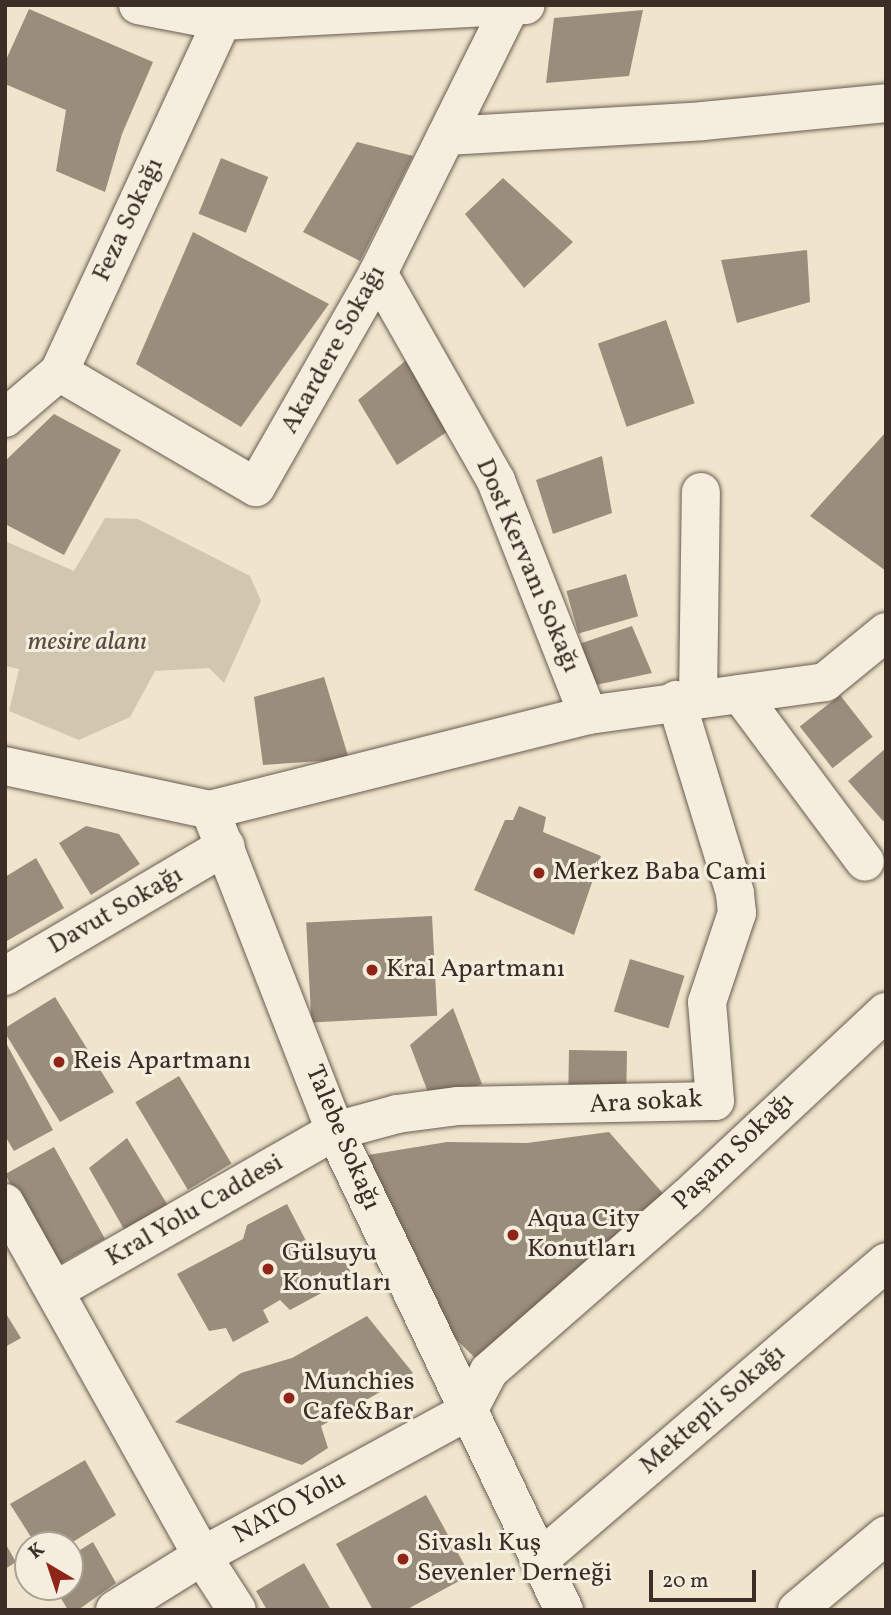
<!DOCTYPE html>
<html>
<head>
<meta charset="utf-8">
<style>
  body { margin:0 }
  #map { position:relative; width:891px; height:1615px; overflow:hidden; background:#efe5cc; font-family:Vollkorn,serif }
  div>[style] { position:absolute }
  .green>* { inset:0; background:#d1c6b0 }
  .building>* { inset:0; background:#998d7c; transform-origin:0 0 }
  .roads { filter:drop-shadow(0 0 2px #695c50) drop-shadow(0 0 2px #695c50) }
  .minor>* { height:38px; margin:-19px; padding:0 19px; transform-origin:19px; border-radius:19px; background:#f5eede }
  .dots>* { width:19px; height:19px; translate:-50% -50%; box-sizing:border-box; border:4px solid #f5eede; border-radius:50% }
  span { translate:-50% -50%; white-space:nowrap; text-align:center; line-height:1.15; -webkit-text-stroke:6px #f5eede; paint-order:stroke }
  .street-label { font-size:26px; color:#3c2e26 }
  .park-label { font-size:26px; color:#5a4c42; font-style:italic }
  .poi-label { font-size:26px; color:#3c2e26 }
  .left { translate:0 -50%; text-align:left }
  .frame { position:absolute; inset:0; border:7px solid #3c2e26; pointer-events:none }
  .north { position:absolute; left:14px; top:1531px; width:70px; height:70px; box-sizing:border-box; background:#f5eede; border:2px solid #aba194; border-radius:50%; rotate:321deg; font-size:19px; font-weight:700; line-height:28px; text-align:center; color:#3c2e26 }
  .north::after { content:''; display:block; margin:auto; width:24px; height:32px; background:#8f2418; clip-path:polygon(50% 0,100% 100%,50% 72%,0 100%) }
  .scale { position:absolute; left:649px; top:1570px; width:107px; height:32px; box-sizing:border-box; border:4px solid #3c2e26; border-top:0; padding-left:9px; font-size:21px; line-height:24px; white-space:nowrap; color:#3c2e26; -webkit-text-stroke:5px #f5eede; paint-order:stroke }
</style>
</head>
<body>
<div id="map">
  <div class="green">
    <i style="clip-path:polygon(105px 518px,138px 519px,250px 576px,261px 601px,224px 683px,209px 668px,155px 671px,130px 717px,79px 740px,9px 711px,19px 669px,5px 666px,5px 541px,74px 571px)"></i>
  </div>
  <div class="building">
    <i style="clip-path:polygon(29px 9px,153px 62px,122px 134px,105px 192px,56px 171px,66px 110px,5px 84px,5px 62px)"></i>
    <i style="clip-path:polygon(643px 10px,629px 76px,546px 83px,554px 18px)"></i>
    <i style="clip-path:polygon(357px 142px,413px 156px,360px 261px,303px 232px)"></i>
    <i style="left:221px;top:158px;width:51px;height:60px;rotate:22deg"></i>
    <i style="clip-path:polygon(503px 178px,573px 242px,524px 288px,465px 214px)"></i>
    <i style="clip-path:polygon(193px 232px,329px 304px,241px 427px,136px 364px)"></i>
    <i style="clip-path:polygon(807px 250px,810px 302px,737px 323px,721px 260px)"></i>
    <i style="left:666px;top:320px;width:88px;height:72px;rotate:71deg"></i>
    <i style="clip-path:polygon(421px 348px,462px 422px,397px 465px,358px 400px)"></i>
    <i style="clip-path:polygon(54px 414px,121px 450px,64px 555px,5px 524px,5px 461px)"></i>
    <i style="clip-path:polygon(886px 432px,886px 571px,810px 516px)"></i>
    <i style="clip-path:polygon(602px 456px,612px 513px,553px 534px,536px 480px)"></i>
    <i style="left:626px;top:574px;width:44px;height:62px;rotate:74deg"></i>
    <i style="clip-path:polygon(632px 626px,652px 673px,591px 686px,579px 644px)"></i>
    <i style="clip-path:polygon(324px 677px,349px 759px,263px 765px,254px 697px)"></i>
    <i style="left:840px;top:695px;width:53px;height:51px;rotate:52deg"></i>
    <i style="clip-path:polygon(886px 748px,886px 819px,883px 821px,848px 781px)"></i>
    <i style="clip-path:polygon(519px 806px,546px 817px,543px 832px,601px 856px,574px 935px,474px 890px,505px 820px,513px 820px)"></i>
    <i style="clip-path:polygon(86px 826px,119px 834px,140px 864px,91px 895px,59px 843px)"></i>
    <i style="clip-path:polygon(36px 858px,64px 908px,5px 942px,5px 877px)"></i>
    <i style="left:432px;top:916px;width:100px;height:126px;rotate:87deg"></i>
    <i style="left:630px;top:959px;width:57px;height:55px;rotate:17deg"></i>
    <i style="clip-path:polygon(55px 997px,114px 1092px,60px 1122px,5px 1033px,5px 1028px)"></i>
    <i style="clip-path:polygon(453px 1008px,482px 1084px,432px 1103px,410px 1045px)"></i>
    <i style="clip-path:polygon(5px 1041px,53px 1130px,14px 1151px,5px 1136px)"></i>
    <i style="left:569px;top:1050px;width:58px;height:45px;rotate:1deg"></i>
    <i style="left:179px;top:1076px;width:102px;height:51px;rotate:59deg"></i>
    <i style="clip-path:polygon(609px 1132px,667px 1198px,479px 1362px,446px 1329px,368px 1155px,447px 1142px,527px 1143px)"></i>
    <i style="clip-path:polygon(127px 1138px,170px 1209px,125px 1231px,89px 1168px)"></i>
    <i style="left:54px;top:1147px;width:105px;height:56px;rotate:61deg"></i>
    <i style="clip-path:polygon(287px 1204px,318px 1264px,341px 1255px,353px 1276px,290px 1310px,280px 1300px,263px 1310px,269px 1322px,233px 1342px,226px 1328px,209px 1331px,177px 1274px,243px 1239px,247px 1225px)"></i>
    <i style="clip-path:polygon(5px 1312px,21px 1338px,5px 1347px)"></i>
    <i style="clip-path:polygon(367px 1316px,413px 1373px,321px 1426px,328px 1448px,302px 1465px,175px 1422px,241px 1373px,292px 1358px)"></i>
    <i style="clip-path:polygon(85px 1460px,116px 1515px,68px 1545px,36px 1545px,10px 1504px)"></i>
    <i style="clip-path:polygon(426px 1495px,470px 1575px,406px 1610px,373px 1610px,336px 1544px)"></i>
    <i style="clip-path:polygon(93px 1542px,116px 1583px,78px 1610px,68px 1610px,54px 1587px,70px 1587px,70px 1556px)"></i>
    <i style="clip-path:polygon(5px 1543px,16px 1562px,5px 1569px)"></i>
    <i style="clip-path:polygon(304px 1563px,331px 1610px,267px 1610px,256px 1591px)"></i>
  </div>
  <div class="roads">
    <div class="minor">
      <i style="left:138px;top:5px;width:85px;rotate:10.9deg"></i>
      <i style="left:221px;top:21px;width:305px;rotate:-3deg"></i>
      <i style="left:446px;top:136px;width:257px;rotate:-3.3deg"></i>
      <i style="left:703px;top:121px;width:184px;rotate:-5.6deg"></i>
      <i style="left:378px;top:273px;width:239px;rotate:60.4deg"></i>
      <i style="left:496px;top:481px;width:251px;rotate:68.5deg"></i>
      <i style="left:59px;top:372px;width:228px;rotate:30.3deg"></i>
      <i style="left:256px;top:487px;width:246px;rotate:-60.3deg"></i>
      <i style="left:378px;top:273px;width:297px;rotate:-63.6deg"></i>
      <i style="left:5px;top:418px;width:71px;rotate:-40.4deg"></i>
      <i style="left:59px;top:372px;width:404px;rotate:-65.1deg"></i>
      <i style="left:740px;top:694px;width:209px;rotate:53.3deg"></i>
      <i style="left:698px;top:699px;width:207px;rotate:-89.2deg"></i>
      <i style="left:5px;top:766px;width:210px;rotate:12.1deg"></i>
      <i style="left:210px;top:810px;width:390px;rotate:-14.1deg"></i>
      <i style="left:588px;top:715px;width:239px;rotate:-7.9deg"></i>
      <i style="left:825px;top:682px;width:79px;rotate:-39.3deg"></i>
      <i style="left:210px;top:810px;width:344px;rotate:68.7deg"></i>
      <i style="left:335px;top:1131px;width:531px;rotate:64.45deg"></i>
      <i style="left:5px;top:976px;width:256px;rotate:-30.5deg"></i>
      <i style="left:5px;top:1203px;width:404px;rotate:60.8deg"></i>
      <i style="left:202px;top:1556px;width:64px;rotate:57.1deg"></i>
      <i style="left:56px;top:1290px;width:321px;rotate:-29.7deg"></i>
      <i style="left:335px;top:1131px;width:64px;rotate:-15.3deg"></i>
      <i style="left:397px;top:1114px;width:62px;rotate:-7.5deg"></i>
      <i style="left:458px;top:1106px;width:257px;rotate:-1.1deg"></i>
      <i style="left:715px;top:1101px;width:99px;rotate:-94.6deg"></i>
      <i style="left:707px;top:1002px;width:94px;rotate:-71.4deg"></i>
      <i style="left:737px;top:913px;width:20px;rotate:-96deg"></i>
      <i style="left:735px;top:893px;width:202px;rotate:-107deg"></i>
      <i style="left:540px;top:1559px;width:456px;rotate:-40.6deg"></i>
      <i style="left:115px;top:1610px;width:102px;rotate:-31.8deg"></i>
      <i style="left:202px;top:1556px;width:303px;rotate:-28.6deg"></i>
      <i style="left:468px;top:1411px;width:45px;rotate:-62.3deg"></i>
      <i style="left:489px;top:1371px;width:264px;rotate:-41.2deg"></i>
      <i style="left:688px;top:1197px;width:271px;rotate:-43.1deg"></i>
      <i style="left:797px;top:1610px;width:116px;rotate:-40.1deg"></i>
    </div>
  </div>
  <div class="dots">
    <i style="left:539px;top:873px;background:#8f2418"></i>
    <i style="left:372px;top:970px;background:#8f2418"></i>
    <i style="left:59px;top:1062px;background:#8f2418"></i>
    <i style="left:513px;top:1235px;background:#8f2418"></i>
    <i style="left:268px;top:1269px;background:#8f2418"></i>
    <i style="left:289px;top:1398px;background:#8f2418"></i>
    <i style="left:403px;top:1559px;background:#8f2418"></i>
  </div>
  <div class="street-label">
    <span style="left:129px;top:220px;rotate:-65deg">Feza Sokağı</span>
    <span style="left:334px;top:350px;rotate:-61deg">Akardere Sokağı</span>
    <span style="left:527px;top:566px;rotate:67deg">Dost Kervanı Sokağı</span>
    <span style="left:116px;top:911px;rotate:-30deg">Davut Sokağı</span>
    <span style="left:646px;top:1103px;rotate:-3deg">Ara sokak</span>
    <span style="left:342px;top:1138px;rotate:67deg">Talebe Sokağı</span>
    <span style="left:734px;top:1152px;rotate:-44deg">Paşam Sokağı</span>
    <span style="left:195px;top:1211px;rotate:-30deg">Kral Yolu Caddesi</span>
    <span style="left:713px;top:1410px;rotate:-41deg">Mektepli Sokağı</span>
    <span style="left:290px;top:1508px;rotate:-29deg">NATO Yolu</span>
  </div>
  <div class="park-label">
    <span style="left:87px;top:643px">mesire alanı</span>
  </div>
  <div class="poi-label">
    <span class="left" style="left:553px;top:873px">Merkez Baba Cami</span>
    <span class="left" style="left:386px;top:970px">Kral Apartmanı</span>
    <span class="left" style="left:73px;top:1062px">Reis Apartmanı</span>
    <span class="left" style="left:527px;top:1235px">Aqua City<br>Konutları</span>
    <span class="left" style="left:282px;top:1269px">Gülsuyu<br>Konutları</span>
    <span class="left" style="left:303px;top:1398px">Munchies<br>Cafe&amp;Bar</span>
    <span class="left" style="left:417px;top:1559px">Sivaslı Kuş<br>Sevenler Derneği</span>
  </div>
  <div class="frame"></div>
  <div class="north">K</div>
  <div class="scale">20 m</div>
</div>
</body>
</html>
